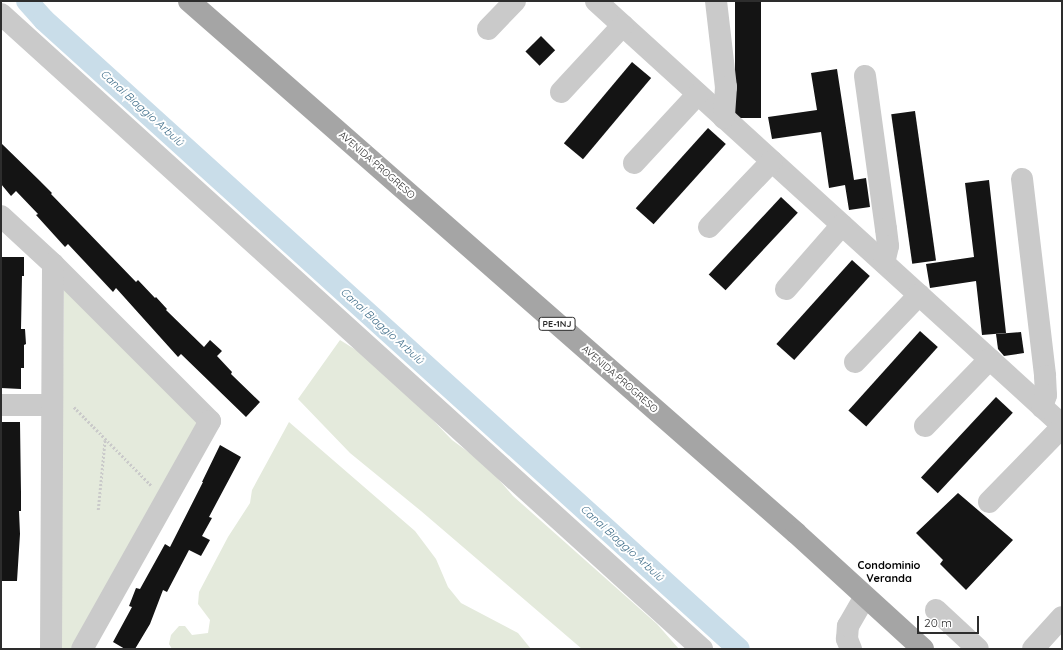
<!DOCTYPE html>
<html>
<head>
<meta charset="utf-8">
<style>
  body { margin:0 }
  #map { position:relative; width:1063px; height:650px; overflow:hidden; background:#fff; font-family:Quicksand,sans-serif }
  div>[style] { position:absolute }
  .green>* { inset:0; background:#e4eadc }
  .canal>* { height:22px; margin:-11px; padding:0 11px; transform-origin:11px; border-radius:11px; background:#c9dde9 }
  .building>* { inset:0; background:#141414; transform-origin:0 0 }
  .path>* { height:2.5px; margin-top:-1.25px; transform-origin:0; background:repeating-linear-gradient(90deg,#cacaca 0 2px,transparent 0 4px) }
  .street>* { height:22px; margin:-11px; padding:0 11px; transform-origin:11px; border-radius:11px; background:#cacaca }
  .primary>* { height:22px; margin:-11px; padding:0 11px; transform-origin:11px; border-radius:11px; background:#a5a5a5 }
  span { translate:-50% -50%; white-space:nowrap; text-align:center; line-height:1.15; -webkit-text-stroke:4px #fff; paint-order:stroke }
  .shield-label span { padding:1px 3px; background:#fff; border:1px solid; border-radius:3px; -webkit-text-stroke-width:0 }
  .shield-label { font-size:9px; color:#2d2d2d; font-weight:700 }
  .street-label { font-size:10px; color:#2d2d2d }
  .water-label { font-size:11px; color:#416f8a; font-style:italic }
  .neighbourhood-label { font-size:11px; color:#000; font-weight:700 }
  .frame { position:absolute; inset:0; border:2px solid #2d2d2d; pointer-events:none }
  .scale { position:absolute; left:917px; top:616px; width:62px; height:18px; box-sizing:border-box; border:2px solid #2d2d2d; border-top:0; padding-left:5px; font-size:12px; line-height:14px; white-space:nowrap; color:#2d2d2d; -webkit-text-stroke:3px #fff; paint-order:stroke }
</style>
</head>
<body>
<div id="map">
  <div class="green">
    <i style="clip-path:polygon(64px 287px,199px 424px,73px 649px,60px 649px)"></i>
    <i style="clip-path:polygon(340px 340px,380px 365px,452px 440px,486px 465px,513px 496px,657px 624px,679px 649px,582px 649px,421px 511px,350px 453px,298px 399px)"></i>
    <i style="clip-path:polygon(289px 422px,415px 531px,436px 559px,448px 587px,461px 603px,518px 633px,531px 649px,172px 649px,169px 644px,171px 635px,179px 626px,185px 626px,192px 635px,208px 633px,210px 620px,198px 604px,199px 592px,228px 537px,250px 503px,252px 490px)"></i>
  </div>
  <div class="canal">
    <i style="left:27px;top:1px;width:25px;rotate:48deg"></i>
    <i style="left:44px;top:20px;width:937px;rotate:42.15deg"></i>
  </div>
  <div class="building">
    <i style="left:735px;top:1px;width:26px;height:117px"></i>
    <i style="left:541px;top:36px;width:20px;height:22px;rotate:45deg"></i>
    <i style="left:632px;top:62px;width:25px;height:106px;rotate:40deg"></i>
    <i style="clip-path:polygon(837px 69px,854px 180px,866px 178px,870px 207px,849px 210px,845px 185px,829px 188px,821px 132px,772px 139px,768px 117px,817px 110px,811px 73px)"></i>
    <i style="left:915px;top:111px;width:151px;height:24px;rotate:82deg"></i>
    <i style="left:708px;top:128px;width:24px;height:108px;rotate:42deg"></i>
    <i style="clip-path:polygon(1px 143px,40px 181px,52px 193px,51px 194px,136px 282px,138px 280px,155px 298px,156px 297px,167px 309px,166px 310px,204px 347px,210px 340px,222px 351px,217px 356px,232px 372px,231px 374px,260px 402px,246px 417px,181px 354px,178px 357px,116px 288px,113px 292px,68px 244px,65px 247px,36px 215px,38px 214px,16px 191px,11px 196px,1px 184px)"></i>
    <i style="clip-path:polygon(989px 180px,1006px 333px,982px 335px,976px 281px,930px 288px,926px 264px,974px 257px,965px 183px)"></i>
    <i style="left:781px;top:197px;width:23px;height:106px;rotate:43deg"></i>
    <i style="clip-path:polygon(1px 257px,24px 257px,24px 276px,22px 276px,21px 329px,25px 329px,26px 344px,24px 345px,24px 368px,21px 368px,21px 389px,1px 388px)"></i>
    <i style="left:852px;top:260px;width:24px;height:113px;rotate:42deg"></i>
    <i style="left:920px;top:331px;width:24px;height:107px;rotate:42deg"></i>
    <i style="clip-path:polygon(1021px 332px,1024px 353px,1004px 356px,998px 349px,996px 334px)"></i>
    <i style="left:996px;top:397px;width:23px;height:110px;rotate:43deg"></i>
    <i style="clip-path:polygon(1px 422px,20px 422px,21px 493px,21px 511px,19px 511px,20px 534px,17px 581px,1px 581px)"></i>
    <i style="clip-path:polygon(220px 445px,241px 457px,209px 517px,212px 518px,202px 536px,210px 540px,201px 556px,189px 550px,167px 592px,163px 590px,150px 624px,135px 649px,125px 649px,113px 642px,132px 607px,129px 606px,136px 588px,140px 589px,165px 544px,170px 547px,203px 482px,202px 482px)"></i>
    <i style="clip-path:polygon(958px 493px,1013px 540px,966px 590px,940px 564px,943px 560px,916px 533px)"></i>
  </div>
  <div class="path">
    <i style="left:74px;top:407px;width:110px;rotate:45.4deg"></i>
    <i style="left:98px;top:510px;width:71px;rotate:-84.4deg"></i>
  </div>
  <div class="street">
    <i style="left:596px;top:1px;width:630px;rotate:42.3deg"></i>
    <i style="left:716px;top:1px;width:87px;rotate:83.4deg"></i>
    <i style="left:726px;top:87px;width:31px;rotate:94deg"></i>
    <i style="left:1px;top:14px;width:946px;rotate:42.17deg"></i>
    <i style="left:488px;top:29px;width:39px;rotate:-46deg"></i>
    <i style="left:865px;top:76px;width:154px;rotate:82.2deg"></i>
    <i style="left:886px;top:229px;width:17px;rotate:83deg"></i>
    <i style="left:888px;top:246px;width:17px;rotate:103deg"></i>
    <i style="left:561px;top:92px;width:91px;rotate:-47.2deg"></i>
    <i style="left:634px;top:163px;width:94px;rotate:-47.2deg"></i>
    <i style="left:1022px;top:179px;width:198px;rotate:83.3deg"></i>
    <i style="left:1045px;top:376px;width:19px;rotate:87deg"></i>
    <i style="left:1046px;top:395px;width:13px;rotate:108deg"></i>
    <i style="left:1px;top:216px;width:71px;rotate:42.7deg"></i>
    <i style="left:53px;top:264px;width:222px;rotate:45deg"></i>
    <i style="left:210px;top:421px;width:261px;rotate:119.3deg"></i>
    <i style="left:709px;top:227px;width:91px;rotate:-46.3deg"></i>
    <i style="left:786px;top:289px;width:85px;rotate:-48.8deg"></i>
    <i style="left:855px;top:362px;width:93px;rotate:-46.3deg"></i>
    <i style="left:1px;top:405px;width:51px"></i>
    <i style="left:925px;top:426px;width:93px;rotate:-45.9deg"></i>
    <i style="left:989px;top:502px;width:105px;rotate:-45.8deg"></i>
    <i style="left:936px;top:610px;width:57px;rotate:42.9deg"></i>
    <i style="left:51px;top:649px;width:385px;rotate:-89.7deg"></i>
    <i style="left:851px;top:649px;width:11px;rotate:-112deg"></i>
    <i style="left:847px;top:639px;width:13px;rotate:-86deg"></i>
    <i style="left:848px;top:626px;width:34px;rotate:-60deg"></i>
    <i style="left:1033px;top:649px;width:43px;rotate:-47.8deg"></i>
  </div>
  <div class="primary">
    <i style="left:189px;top:1px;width:807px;rotate:41.23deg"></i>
    <i style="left:796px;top:533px;width:172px;rotate:42.4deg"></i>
  </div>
  <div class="shield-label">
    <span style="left:557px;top:324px">PE-1NJ</span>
  </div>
  <div class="street-label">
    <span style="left:377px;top:165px;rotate:41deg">AVENIDA PROGRESO</span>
    <span style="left:620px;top:379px;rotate:41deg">AVENIDA PROGRESO</span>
  </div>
  <div class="water-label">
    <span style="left:142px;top:108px;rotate:42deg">Canal Biaggio Arbulú</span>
    <span style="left:382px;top:326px;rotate:42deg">Canal Biaggio Arbulú</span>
    <span style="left:622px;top:543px;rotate:42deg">Canal Biaggio Arbulú</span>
  </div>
  <div class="neighbourhood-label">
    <span style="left:889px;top:572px">Condominio<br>Veranda</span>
  </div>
  <div class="frame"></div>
  <div class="scale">20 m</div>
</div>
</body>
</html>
